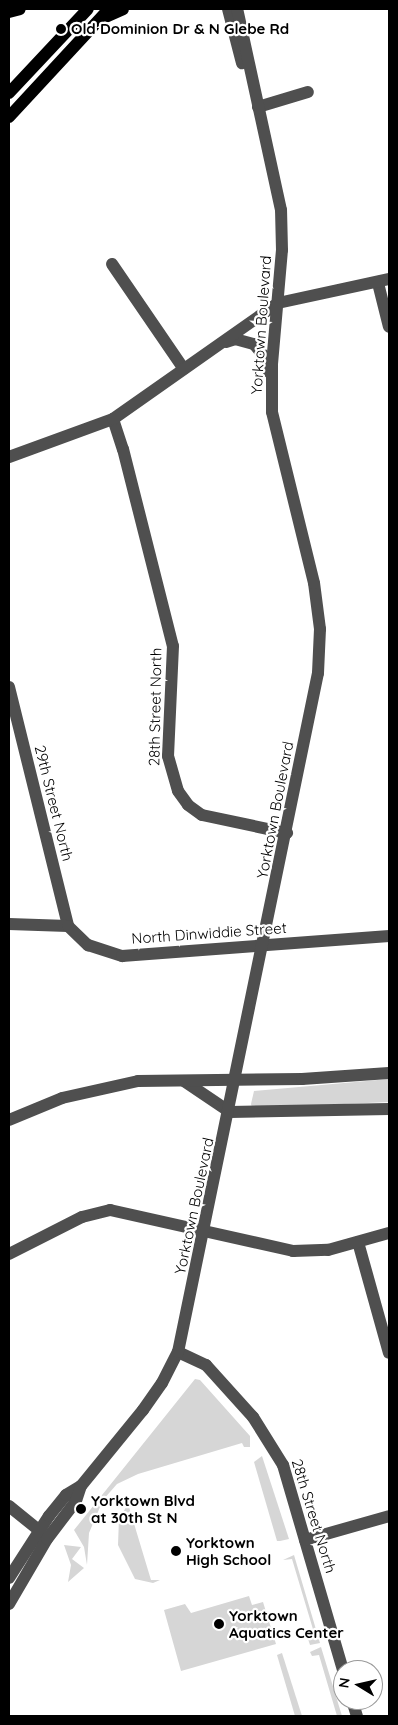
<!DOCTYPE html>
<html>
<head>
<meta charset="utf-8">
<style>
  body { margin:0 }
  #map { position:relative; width:398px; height:1725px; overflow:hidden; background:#fff; font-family:Quicksand,sans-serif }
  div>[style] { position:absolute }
  .green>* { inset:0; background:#d6d6d6 }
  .minor>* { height:12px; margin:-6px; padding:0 6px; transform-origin:6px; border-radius:6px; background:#4f4f4f }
  .major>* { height:12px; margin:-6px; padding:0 6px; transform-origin:6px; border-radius:6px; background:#000 }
  .dots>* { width:14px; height:14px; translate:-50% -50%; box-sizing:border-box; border:2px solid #fff; border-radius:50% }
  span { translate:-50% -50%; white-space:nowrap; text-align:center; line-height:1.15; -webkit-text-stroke:4.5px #fff; paint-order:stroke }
  .poi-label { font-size:15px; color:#000; font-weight:700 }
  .left { translate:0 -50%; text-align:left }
  .street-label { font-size:15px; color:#000 }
  .frame { position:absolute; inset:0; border:10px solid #000; pointer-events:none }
  .north { position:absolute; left:333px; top:1660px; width:50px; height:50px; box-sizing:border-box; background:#fff; border:1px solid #999; border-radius:50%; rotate:279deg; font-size:14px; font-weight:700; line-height:20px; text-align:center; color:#000 }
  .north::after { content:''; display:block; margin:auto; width:18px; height:22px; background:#000; clip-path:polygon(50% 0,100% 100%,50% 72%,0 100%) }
</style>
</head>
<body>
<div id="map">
  <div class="green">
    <i style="clip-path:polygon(389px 1079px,389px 1102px,252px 1108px,251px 1104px,254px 1091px)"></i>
    <i style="clip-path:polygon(195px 1379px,200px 1380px,250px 1436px,250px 1447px,244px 1447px,242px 1443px,138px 1474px,117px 1484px,103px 1500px,89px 1533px,87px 1565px,84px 1547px,74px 1530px)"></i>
    <i style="clip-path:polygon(262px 1456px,289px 1539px,280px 1541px,277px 1541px,254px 1462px)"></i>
    <i style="clip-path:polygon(133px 1497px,138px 1504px,129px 1507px,151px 1580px,160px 1580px,153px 1583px,135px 1579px,118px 1545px,119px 1518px)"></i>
    <i style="clip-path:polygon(64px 1545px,81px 1547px,72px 1559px,84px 1568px,68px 1582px,71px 1565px)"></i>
    <i style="clip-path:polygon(294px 1555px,320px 1643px,310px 1645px,308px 1639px,315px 1636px,292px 1559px,283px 1560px)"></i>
    <i style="clip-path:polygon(249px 1596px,252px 1605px,263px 1602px,276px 1644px,181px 1671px,164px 1610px,185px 1604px,191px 1613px)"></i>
    <i style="clip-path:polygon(321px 1647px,342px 1716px,337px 1716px,319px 1655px,312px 1656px,310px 1652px)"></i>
    <i style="clip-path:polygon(282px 1653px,302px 1716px,295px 1716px,277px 1655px)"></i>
  </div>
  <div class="minor">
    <i style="left:228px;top:9px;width:56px;rotate:75.5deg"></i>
    <i style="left:258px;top:107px;width:52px;rotate:-16.7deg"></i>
    <i style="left:112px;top:264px;width:127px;rotate:55.6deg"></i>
    <i style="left:378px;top:283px;width:45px;rotate:76deg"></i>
    <i style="left:226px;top:342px;width:9px;rotate:-18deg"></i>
    <i style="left:235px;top:339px;width:20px;rotate:15deg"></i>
    <i style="left:254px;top:344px;width:14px;rotate:51deg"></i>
    <i style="left:263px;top:355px;width:18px;rotate:71deg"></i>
    <i style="left:113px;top:419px;width:32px;rotate:72deg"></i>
    <i style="left:123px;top:449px;width:203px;rotate:75.8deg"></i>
    <i style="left:173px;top:646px;width:110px;rotate:92.6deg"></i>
    <i style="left:168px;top:756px;width:36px;rotate:74deg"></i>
    <i style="left:178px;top:791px;width:17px;rotate:54deg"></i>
    <i style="left:188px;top:805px;width:17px;rotate:36deg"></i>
    <i style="left:202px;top:815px;width:87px;rotate:12deg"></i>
    <i style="left:9px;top:457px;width:111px;rotate:-20.1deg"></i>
    <i style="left:113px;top:419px;width:202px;rotate:-35.1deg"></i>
    <i style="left:278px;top:303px;width:114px;rotate:-12.2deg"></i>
    <i style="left:9px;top:687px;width:246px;rotate:76.1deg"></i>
    <i style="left:9px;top:924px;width:59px;rotate:1.9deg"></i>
    <i style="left:68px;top:926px;width:28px;rotate:44deg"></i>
    <i style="left:88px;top:945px;width:36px;rotate:18deg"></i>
    <i style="left:122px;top:956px;width:268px;rotate:-4.3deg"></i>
    <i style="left:184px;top:1081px;width:55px;rotate:34deg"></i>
    <i style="left:230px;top:1112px;width:159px;rotate:-1.1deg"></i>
    <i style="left:9px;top:1120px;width:57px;rotate:-22.5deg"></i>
    <i style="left:62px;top:1098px;width:78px;rotate:-12.6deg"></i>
    <i style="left:138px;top:1081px;width:164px;rotate:-0.7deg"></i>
    <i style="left:302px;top:1079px;width:87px;rotate:-3.9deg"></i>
    <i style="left:358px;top:1242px;width:115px;rotate:74.4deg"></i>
    <i style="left:9px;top:1254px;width:82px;rotate:-26.9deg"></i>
    <i style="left:82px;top:1217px;width:29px;rotate:-14deg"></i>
    <i style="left:110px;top:1210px;width:188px;rotate:12.6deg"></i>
    <i style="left:293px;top:1251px;width:35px;rotate:-2deg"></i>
    <i style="left:328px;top:1250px;width:63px;rotate:-15.6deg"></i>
    <i style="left:178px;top:1352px;width:31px;rotate:25deg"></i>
    <i style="left:206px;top:1365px;width:70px;rotate:47.9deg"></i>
    <i style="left:253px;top:1417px;width:57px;rotate:58deg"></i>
    <i style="left:283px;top:1465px;width:214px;rotate:73.7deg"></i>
    <i style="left:9px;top:1506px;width:38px;rotate:39deg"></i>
    <i style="left:305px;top:1540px;width:87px;rotate:-15.9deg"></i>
    <i style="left:9px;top:1578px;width:74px;rotate:-57.2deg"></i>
    <i style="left:49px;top:1516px;width:27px;rotate:-51deg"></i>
    <i style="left:66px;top:1495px;width:17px;rotate:-31deg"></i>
    <i style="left:81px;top:1486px;width:98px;rotate:-50.8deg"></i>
    <i style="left:143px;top:1410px;width:33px;rotate:-55deg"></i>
    <i style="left:162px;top:1383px;width:35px;rotate:-63deg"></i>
    <i style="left:178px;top:1352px;width:693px;rotate:-78.35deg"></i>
    <i style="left:318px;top:673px;width:44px;rotate:-87.4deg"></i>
    <i style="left:320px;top:629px;width:46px;rotate:-97.4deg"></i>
    <i style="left:314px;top:583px;width:176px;rotate:-103.8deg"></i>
    <i style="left:272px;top:412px;width:48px;rotate:-90deg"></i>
    <i style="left:272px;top:364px;width:114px;rotate:-85deg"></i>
    <i style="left:282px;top:250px;width:40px;rotate:-91.4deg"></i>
    <i style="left:281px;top:210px;width:206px;rotate:-102.3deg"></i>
    <i style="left:9px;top:1604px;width:75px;rotate:-59.7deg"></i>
    <i style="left:47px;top:1539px;width:48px;rotate:-52.7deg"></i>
    <i style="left:76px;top:1501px;width:16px;rotate:-72deg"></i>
    <i style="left:352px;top:1700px;width:17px;rotate:73deg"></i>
  </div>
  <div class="major">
    <i style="left:9px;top:12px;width:11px;rotate:-15deg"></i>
    <i style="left:101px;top:19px;width:24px;rotate:-24deg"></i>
    <i style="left:9px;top:93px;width:115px;rotate:-46.8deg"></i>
    <i style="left:9px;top:117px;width:147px;rotate:-47.2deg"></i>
  </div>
  <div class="dots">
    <i style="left:61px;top:29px;background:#000"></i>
    <i style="left:81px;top:1509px;background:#000"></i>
    <i style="left:176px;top:1551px;background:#000"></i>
    <i style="left:219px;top:1624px;background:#000"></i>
  </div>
  <div class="poi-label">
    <span class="left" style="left:71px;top:29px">Old Dominion Dr &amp; N Glebe Rd</span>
    <span class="left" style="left:91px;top:1509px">Yorktown Blvd<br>at 30th St N</span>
    <span class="left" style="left:186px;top:1551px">Yorktown<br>High School</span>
    <span class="left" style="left:229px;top:1624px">Yorktown<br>Aquatics Center</span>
  </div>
  <div class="street-label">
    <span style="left:261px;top:325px;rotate:-86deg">Yorktown Boulevard</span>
    <span style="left:155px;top:707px;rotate:-89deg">28th Street North</span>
    <span style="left:54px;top:803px;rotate:76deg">29th Street North</span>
    <span style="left:275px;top:810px;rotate:-79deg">Yorktown Boulevard</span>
    <span style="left:209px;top:933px;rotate:-4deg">North Dinwiddie Street</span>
    <span style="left:194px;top:1206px;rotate:-78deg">Yorktown Boulevard</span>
    <span style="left:314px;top:1516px;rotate:73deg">28th Street North</span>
  </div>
  <div class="frame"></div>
  <div class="north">N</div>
</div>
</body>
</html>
